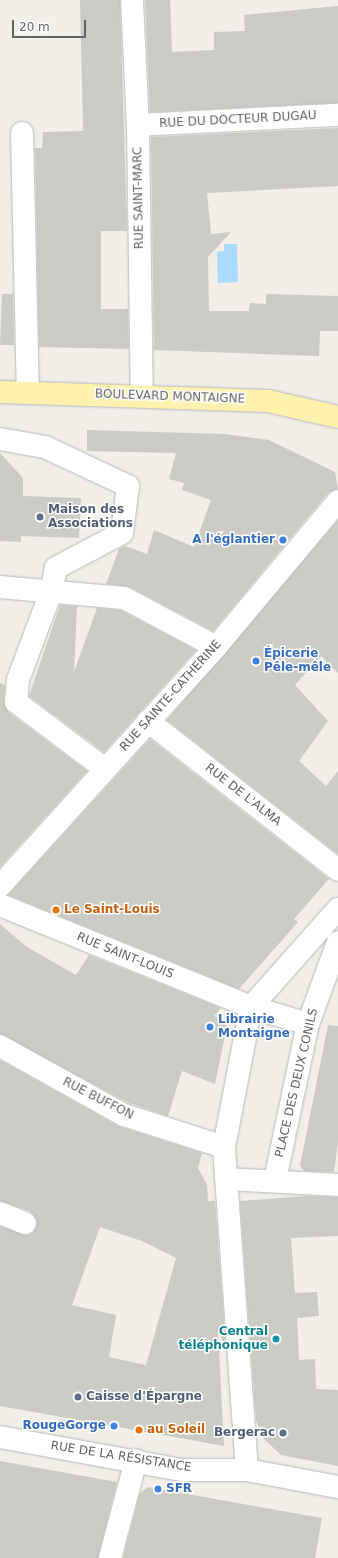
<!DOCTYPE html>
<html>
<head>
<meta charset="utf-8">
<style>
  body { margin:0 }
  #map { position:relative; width:338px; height:1558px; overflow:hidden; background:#f1efe8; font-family:"DejaVu Sans",sans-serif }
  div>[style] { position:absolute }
  .water>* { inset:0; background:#aadaff }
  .building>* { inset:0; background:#cccac5 }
  .roads { filter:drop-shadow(0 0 1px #b5b8bc) drop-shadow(0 0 1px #b5b8bc) }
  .minor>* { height:22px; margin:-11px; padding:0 11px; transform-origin:11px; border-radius:11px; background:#fff }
  .major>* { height:22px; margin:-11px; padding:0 11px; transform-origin:11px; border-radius:11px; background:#fff2af }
  .dots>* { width:11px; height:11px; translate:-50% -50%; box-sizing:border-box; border:2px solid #fff; border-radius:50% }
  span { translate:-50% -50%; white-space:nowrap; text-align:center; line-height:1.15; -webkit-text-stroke:3px #fff; paint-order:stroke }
  .street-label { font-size:12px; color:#5f6368 }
  .service-label { font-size:12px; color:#4e5e75; font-weight:700 }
  .left { translate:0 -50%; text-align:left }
  .right { translate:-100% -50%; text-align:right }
  .shop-label { font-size:12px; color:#366cbe; font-weight:700 }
  .food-label { font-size:12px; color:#c56008; font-weight:700 }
  .culture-label { font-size:12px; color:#0d838f; font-weight:700 }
  .scale { position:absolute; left:12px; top:20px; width:74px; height:18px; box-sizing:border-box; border:2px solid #5f6368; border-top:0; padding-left:5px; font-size:12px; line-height:14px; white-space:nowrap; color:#5f6368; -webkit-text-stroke:3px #fff; paint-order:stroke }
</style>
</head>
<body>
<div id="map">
  <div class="water">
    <i style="clip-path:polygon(224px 244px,237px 244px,238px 282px,218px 283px,217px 252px,224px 251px)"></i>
  </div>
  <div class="building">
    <i style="clip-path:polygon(80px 0,120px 0,127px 231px,101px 231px,101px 309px,128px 309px,129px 349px,39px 347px,35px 148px,42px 148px,43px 132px,83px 131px)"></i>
    <i style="clip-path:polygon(145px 0,170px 0,172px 52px,214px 50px,214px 32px,245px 31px,244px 15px,338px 6px,338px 103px,150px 112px)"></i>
    <i style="clip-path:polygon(338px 128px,338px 186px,207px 193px,211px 234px,231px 232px,208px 257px,209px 311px,249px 311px,250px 303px,266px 304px,266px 294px,338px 296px,338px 331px,320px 331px,319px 356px,154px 350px,151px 137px)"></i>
    <i style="clip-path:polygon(2px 294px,13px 294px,14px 345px,0 345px)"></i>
    <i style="clip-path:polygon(87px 430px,225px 434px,269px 440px,335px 472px,338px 489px,328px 493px,213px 631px,130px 587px,106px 584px,119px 549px,125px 546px,147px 554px,154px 530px,194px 547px,211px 500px,182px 490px,184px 483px,169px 479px,176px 453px,87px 451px)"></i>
    <i style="clip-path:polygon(0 453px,23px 478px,23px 496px,81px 498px,79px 538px,21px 536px,21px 542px,0 541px)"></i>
    <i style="clip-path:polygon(338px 520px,338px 673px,321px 656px,295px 685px,328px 721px,299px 761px,326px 786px,338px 771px,338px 854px,167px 720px)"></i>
    <i style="clip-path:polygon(60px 605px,77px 606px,74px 672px,97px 608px,120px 610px,196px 650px,104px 752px,29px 696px)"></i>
    <i style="clip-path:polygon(0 683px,5px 685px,4px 701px,8px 712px,87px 771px,0 867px)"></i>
    <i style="clip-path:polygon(150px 739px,329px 879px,294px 919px,298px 922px,239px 989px,8px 895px)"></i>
    <i style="clip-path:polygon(0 924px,27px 947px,76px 975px,89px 955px,221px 1008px,214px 1016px,228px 1021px,215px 1084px,182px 1071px,168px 1116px,129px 1103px,0 1034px)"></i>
    <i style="clip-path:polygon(328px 1025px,338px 1026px,338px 1142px,334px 1172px,304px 1171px,300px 1166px)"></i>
    <i style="clip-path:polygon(evenodd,0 1060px,118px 1126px,202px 1153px,198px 1168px,207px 1185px,208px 1201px,215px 1201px,226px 1349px,218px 1330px,224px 1446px,0 1406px,0 1226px,26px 1235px,33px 1233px,37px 1222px,30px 1211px,0 1201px,0 1060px,100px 1227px,142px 1241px,176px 1258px,146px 1365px,109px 1357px,116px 1315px,72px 1305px,100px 1227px)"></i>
    <i style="clip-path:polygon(306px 1196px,338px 1197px,338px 1236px,291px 1238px,295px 1293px,317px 1292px,319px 1316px,297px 1318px,299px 1360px,315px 1359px,316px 1389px,338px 1390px,338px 1466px,281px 1455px,264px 1439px,256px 1420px,240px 1201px)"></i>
    <i style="clip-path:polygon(0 1461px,117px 1482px,98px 1558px,0 1558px)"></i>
    <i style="clip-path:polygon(148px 1487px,322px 1518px,315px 1558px,123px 1558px,140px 1493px)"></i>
  </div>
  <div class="roads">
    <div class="minor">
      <i style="left:132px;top:0;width:125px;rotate:87.3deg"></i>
      <i style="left:138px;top:125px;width:271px;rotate:89.2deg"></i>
      <i style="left:138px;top:125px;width:200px;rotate:-2.9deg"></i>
      <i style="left:22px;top:133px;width:260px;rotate:88.7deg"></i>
      <i style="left:0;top:439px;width:46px;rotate:10.1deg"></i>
      <i style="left:45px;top:447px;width:92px;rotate:25.2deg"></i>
      <i style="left:128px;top:486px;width:47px;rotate:97.3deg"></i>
      <i style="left:122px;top:533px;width:75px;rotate:152.1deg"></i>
      <i style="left:56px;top:568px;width:25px;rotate:102deg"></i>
      <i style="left:51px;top:592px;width:94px;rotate:110.6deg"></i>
      <i style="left:18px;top:680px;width:22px;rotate:95deg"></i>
      <i style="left:16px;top:702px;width:111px;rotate:37deg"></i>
      <i style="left:0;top:587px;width:124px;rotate:5.1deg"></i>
      <i style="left:124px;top:598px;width:104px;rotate:28deg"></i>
      <i style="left:148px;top:721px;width:241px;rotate:38.1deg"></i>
      <i style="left:0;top:886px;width:322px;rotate:-47.9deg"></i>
      <i style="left:216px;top:647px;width:190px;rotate:-50.1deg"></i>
      <i style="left:0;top:905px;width:271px;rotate:22.1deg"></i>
      <i style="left:251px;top:1007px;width:131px;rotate:-48.4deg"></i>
      <i style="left:0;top:1046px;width:142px;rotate:29.1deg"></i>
      <i style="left:124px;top:1115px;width:105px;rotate:17.7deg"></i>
      <i style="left:227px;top:1179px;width:111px;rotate:3.1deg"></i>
      <i style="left:275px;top:1180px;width:159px;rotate:-78.1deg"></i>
      <i style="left:308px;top:1024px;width:87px;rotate:-69.9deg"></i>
      <i style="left:0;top:1213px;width:27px;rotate:22deg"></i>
      <i style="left:0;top:1437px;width:185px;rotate:10.3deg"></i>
      <i style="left:182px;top:1470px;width:65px"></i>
      <i style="left:247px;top:1470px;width:93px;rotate:10.6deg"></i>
      <i style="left:247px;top:1470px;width:324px;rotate:-94.1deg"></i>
      <i style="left:224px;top:1147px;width:143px;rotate:-79.1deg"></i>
      <i style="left:251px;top:1007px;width:59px;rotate:16.6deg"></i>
      <i style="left:110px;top:1558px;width:101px;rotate:-75.1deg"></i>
    </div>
    <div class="major">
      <i style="left:0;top:392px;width:268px;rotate:1.9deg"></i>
      <i style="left:268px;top:401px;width:72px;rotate:12.9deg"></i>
    </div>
  </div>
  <div class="dots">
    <i style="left:40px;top:517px;background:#5c6f8a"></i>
    <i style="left:283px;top:540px;background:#3f7fe0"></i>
    <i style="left:256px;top:661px;background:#3f7fe0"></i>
    <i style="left:56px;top:910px;background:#e8710a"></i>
    <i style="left:210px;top:1027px;background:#3f7fe0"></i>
    <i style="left:276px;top:1339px;background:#0f9aa8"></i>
    <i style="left:78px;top:1397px;background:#5c6f8a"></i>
    <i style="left:114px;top:1426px;background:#3f7fe0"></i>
    <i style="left:139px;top:1430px;background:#e8710a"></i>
    <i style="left:283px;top:1433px;background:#5c6f8a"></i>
    <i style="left:158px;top:1489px;background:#3f7fe0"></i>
  </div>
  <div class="street-label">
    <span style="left:238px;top:120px;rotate:-3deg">RUE DU DOCTEUR DUGAU</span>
    <span style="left:139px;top:198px;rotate:-91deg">RUE SAINT-MARC</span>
    <span style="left:170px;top:397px;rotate:2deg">BOULEVARD MONTAIGNE</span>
    <span style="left:171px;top:696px;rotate:-48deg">RUE SAINTE-CATHERINE</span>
    <span style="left:243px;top:795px;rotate:38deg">RUE DE L'ALMA</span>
    <span style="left:125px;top:956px;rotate:22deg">RUE SAINT-LOUIS</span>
    <span style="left:297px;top:1083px;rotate:-77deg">PLACE DES DEUX CONILS</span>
    <span style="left:98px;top:1099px;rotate:27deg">RUE BUFFON</span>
    <span style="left:121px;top:1457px;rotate:9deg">RUE DE LA RÉSISTANCE</span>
  </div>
  <div class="service-label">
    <span class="left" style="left:48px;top:517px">Maison des<br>Associations</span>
    <span class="left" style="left:86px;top:1397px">Caisse d'Épargne</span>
    <span class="right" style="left:275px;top:1433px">Bergerac</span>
  </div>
  <div class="shop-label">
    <span class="right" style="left:275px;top:540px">A l'églantier</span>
    <span class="left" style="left:264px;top:661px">Épicerie<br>Pêle-mêle</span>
    <span class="left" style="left:218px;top:1027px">Librairie<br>Montaigne</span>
    <span class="right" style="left:106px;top:1426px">RougeGorge</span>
    <span class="left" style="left:166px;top:1489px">SFR</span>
  </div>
  <div class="food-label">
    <span class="left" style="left:64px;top:910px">Le Saint-Louis</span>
    <span class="left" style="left:147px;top:1430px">au Soleil</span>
  </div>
  <div class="culture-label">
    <span class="right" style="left:268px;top:1339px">Central<br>téléphonique</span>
  </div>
  <div class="scale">20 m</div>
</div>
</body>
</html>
